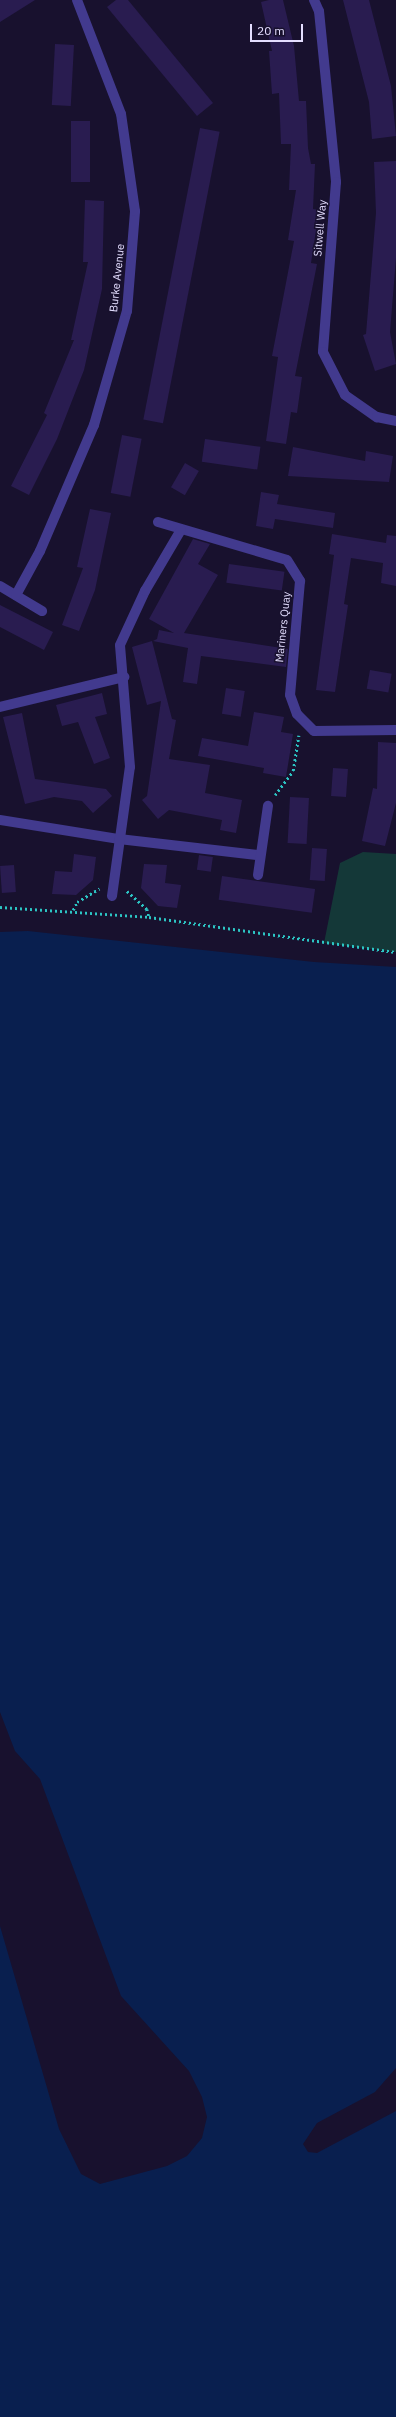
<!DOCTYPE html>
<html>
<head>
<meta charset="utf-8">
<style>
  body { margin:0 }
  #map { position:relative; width:396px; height:2417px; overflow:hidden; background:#18112e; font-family:"IBM Plex Sans",sans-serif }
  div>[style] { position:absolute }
  .green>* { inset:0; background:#143838 }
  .water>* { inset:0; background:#091f4f }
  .pier>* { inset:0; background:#18112e }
  .building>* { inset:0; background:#291c50; transform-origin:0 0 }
  .path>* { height:2.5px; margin-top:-1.25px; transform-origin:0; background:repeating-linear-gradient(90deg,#2cc5c4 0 2px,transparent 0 5px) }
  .street>* { height:10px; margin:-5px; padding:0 5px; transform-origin:5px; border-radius:5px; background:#423a8e }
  span { translate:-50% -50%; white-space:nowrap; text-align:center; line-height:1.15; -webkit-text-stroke:3px #18112e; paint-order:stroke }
  .street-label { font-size:11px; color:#e4deff }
  .scale { position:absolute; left:250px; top:24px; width:53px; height:18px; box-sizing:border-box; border:2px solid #e4deff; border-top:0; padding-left:5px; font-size:12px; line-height:14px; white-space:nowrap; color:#e4deff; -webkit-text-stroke:3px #18112e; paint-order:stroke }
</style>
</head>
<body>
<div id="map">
  <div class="green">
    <i style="clip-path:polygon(363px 852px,396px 854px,396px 952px,324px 943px,340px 863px)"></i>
  </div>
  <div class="water">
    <i style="clip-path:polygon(28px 931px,314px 962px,396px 967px,396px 2417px,0 2417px,0 932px)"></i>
  </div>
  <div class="pier">
    <i style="clip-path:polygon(0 1712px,15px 1751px,40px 1779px,121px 1996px,189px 2071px,202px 2097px,207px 2117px,202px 2138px,187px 2156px,167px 2166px,100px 2184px,81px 2174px,59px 2129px,0 1926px)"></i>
    <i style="clip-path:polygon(396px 2068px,396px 2111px,317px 2153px,308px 2152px,303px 2144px,317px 2123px,375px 2092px)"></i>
  </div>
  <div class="building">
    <i style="clip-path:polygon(0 0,35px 0,0 22px)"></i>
    <i style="clip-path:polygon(116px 0,128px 0,213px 103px,197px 116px,107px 7px)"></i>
    <i style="clip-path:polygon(269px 0,283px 0,294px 46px,299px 101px,306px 101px,308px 148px,311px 164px,315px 164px,313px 209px,319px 210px,311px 263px,317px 264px,295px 376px,302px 377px,297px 413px,291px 412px,286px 444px,266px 441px,278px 357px,272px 356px,294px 241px,288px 240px,296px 190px,289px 190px,291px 144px,281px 144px,279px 93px,272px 94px,269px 51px,272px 51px,261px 2px)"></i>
    <i style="clip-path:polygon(343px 0,369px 0,391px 86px,396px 136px,372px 139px,369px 102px)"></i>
    <i style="left:55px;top:44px;width:19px;height:61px;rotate:3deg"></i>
    <i style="left:71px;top:121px;width:19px;height:61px"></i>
    <i style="left:200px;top:128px;width:20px;height:297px;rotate:11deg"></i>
    <i style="clip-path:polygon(396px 161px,396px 258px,390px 332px,396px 364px,375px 371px,363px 335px,366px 334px,376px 213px,374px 162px)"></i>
    <i style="clip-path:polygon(85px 200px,104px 201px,102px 289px,84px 370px,57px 439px,29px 495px,11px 486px,47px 415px,44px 413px,74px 340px,71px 340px,88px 262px,83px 262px)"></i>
    <i style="left:122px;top:435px;width:20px;height:59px;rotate:11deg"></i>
    <i style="left:205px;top:439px;width:56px;height:23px;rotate:8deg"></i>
    <i style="clip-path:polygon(293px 447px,365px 461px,366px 451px,393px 456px,389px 482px,288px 476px)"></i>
    <i style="left:185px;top:463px;width:16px;height:28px;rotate:30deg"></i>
    <i style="clip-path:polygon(261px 492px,279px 495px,277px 504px,335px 513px,333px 528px,275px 519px,273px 529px,256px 526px)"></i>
    <i style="clip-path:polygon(90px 509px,111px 513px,95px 590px,79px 631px,62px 625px,83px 568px,77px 567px)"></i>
    <i style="clip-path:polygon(332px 534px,386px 543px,387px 535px,396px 536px,396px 586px,381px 583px,383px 563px,351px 558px,344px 604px,348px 605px,335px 692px,316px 690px,334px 555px,329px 554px)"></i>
    <i style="clip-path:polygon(193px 539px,210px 544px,198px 564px,218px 575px,184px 633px,288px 649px,286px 667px,201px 656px,197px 684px,183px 682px,188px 648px,153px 641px,157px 639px,159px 630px,174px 633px,149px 619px)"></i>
    <i style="left:229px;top:564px;width:56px;height:19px;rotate:8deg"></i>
    <i style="clip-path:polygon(0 605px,53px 632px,44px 650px,0 627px)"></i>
    <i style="clip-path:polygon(152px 641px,172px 719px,176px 720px,169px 759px,210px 765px,205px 793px,242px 800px,236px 833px,220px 830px,222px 820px,169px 810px,158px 819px,142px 800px,147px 796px,161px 701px,147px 705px,132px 647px)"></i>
    <i style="left:370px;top:670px;width:22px;height:19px;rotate:10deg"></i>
    <i style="left:226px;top:688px;width:19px;height:26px;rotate:9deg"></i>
    <i style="clip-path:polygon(102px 693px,107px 714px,95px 717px,110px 758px,94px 764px,78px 722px,62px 726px,56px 705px)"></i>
    <i style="clip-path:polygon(254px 712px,284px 717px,281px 732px,293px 734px,286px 777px,263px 773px,264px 768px,198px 756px,202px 738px,248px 746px)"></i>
    <i style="clip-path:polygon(22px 713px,35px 779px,106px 789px,112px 796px,93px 813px,82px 801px,54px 797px,25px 804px,3px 717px)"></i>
    <i style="clip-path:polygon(378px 742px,396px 743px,396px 803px,385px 846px,362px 841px,373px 788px,377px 789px)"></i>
    <i style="left:333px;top:768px;width:15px;height:28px;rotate:4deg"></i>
    <i style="left:290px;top:797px;width:19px;height:46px;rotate:3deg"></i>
    <i style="left:312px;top:848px;width:15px;height:32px;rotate:4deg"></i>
    <i style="clip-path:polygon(74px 854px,96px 857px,93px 880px,76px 895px,52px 894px,55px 871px,72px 872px)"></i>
    <i style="left:199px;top:855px;width:14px;height:15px;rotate:8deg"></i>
    <i style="clip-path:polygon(144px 864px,167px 865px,165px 883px,181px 885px,177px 908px,158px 906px,141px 888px)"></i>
    <i style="left:14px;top:865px;width:27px;height:14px;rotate:86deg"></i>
    <i style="left:222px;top:876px;width:94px;height:24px;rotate:8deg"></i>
  </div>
  <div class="path">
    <i style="left:275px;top:795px;width:30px;rotate:-53deg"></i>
    <i style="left:293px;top:771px;width:36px;rotate:-81deg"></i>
    <i style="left:127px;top:891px;width:27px;rotate:42deg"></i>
    <i style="left:147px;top:909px;width:8px;rotate:76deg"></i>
    <i style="left:0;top:907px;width:149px;rotate:3.8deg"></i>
    <i style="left:149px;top:917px;width:249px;rotate:8.1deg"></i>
    <i style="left:73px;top:910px;width:9px;rotate:-63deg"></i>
    <i style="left:77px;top:902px;width:26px;rotate:-31deg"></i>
  </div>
  <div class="street">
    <i style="left:314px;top:0;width:12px;rotate:66deg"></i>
    <i style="left:319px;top:11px;width:172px;rotate:84.3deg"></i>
    <i style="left:336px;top:182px;width:170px;rotate:94.4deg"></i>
    <i style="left:323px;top:352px;width:48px;rotate:62.9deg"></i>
    <i style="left:345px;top:395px;width:39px;rotate:35deg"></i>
    <i style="left:377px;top:417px;width:19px;rotate:12deg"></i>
    <i style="left:158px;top:522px;width:134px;rotate:16.4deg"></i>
    <i style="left:287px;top:560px;width:25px;rotate:58deg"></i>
    <i style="left:300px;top:581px;width:114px;rotate:95deg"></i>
    <i style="left:290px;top:695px;width:20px;rotate:70deg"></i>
    <i style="left:297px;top:714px;width:24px;rotate:45deg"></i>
    <i style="left:314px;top:731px;width:82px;rotate:-0.7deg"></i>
    <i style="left:0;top:586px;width:49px;rotate:30.8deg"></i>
    <i style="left:16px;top:595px;width:50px;rotate:-61.4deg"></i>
    <i style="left:40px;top:551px;width:137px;rotate:-66.8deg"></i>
    <i style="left:94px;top:425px;width:119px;rotate:-73.9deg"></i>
    <i style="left:127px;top:311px;width:100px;rotate:-85.4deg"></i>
    <i style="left:135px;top:211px;width:98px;rotate:-98.2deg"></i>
    <i style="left:121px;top:114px;width:122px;rotate:-111.1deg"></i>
    <i style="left:0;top:707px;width:128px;rotate:-13.6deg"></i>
    <i style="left:0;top:820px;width:121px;rotate:9.1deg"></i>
    <i style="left:119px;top:839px;width:140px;rotate:6.6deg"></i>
    <i style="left:258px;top:875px;width:70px;rotate:-81.8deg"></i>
    <i style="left:112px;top:896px;width:130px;rotate:-82.1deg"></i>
    <i style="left:130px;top:767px;width:122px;rotate:-94.7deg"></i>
    <i style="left:120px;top:645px;width:60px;rotate:-65.2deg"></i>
    <i style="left:145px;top:591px;width:71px;rotate:-59.5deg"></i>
  </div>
  <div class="street-label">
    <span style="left:320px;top:228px;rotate:-85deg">Sitwell Way</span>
    <span style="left:117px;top:278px;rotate:-84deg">Burke Avenue</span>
    <span style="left:283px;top:627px;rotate:-84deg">Mariners Quay</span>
  </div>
  <div class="scale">20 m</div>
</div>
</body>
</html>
